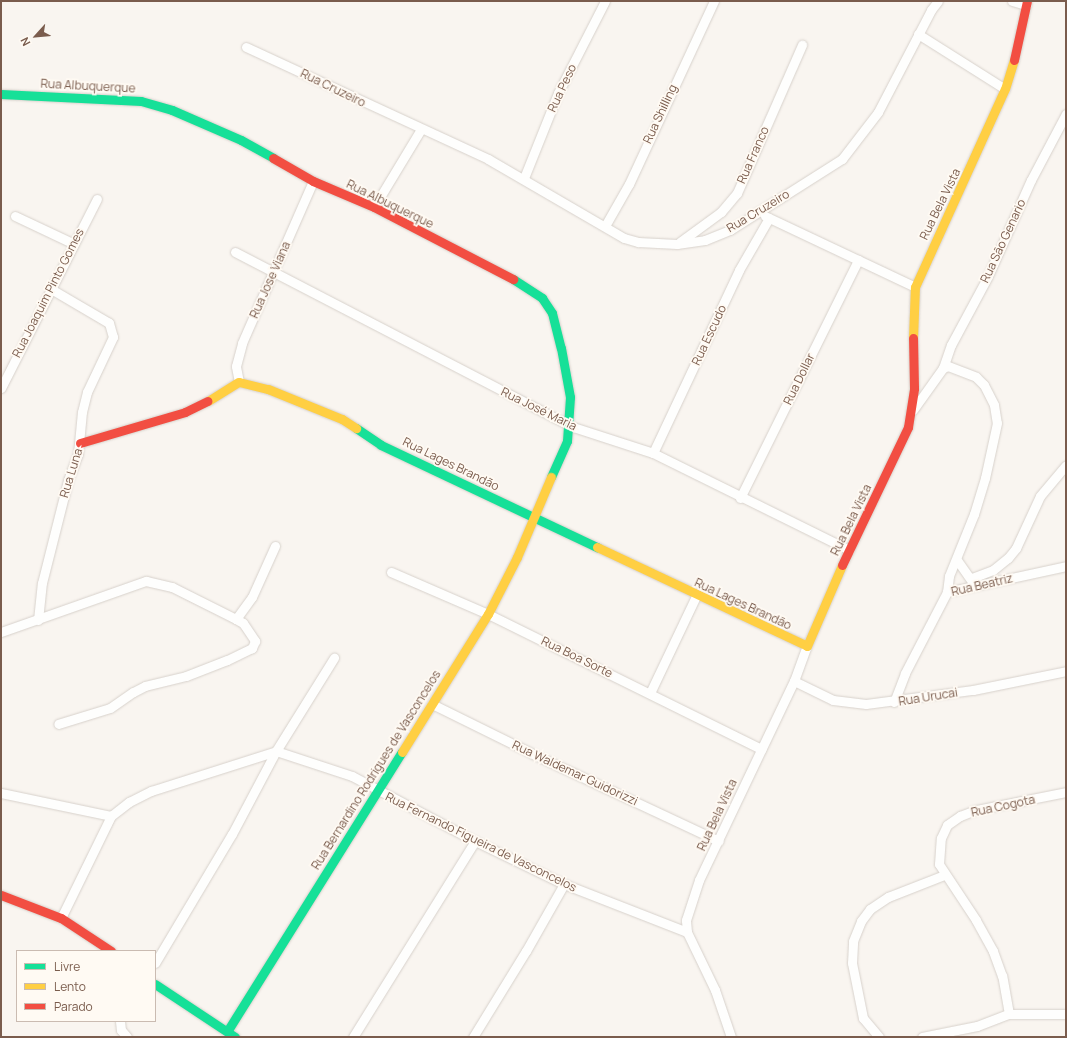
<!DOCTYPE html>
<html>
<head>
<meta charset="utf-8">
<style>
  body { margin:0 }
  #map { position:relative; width:1067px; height:1038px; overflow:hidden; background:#f9f5f0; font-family:Manrope,sans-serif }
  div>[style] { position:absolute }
  .roads { filter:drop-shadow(0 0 1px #d7d1cb) drop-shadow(0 0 1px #d7d1cb) }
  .street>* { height:9px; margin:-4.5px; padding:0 4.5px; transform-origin:4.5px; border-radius:4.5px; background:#fefefd }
  .fast>* { height:9px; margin:-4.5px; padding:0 4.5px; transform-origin:4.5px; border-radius:4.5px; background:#16e098 }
  .slow>* { height:9px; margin:-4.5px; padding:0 4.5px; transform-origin:4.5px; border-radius:4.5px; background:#ffcf43 }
  .jam>* { height:9px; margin:-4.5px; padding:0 4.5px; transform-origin:4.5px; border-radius:4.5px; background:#f24e42 }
  span { translate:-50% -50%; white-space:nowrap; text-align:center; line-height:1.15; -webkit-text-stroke:3.5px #fffaf3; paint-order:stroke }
  .street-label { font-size:12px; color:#7a5c4d }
  .frame { position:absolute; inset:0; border:2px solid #7a5c4d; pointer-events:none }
  .legend { position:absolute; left:16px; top:950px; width:140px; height:72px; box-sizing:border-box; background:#fffaf3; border:1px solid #cabbb1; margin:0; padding:5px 7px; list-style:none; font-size:12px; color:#7a5c4d }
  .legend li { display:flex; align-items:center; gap:8px; height:20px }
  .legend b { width:20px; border:1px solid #cabbb1 }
  .north { position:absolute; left:16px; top:16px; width:40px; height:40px; -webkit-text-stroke:3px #fffaf3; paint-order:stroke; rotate:243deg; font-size:11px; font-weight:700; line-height:16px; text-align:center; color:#7a5c4d }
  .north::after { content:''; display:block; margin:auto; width:14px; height:18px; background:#7a5c4d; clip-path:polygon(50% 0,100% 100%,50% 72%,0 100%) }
</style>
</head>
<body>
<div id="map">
  <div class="roads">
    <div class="street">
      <i style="left:1012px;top:1px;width:15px;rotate:16deg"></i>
      <i style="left:918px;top:34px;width:103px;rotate:32.3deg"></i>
      <i style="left:246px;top:47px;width:267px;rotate:24.8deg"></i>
      <i style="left:488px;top:159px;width:157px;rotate:30.2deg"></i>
      <i style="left:624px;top:238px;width:15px;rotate:16deg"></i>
      <i style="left:638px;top:242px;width:39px;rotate:3deg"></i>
      <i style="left:677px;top:244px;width:28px;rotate:-8deg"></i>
      <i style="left:705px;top:240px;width:27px;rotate:-22deg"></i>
      <i style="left:730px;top:230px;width:133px;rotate:-32.4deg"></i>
      <i style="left:842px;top:159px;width:59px;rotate:-52.5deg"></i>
      <i style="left:878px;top:112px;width:115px;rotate:-62.5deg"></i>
      <i style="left:931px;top:10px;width:11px;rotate:-52deg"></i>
      <i style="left:524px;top:178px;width:92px;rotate:-68.2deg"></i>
      <i style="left:558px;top:93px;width:103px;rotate:-62.9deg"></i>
      <i style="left:374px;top:207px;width:91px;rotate:-58.9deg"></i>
      <i style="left:15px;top:216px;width:63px;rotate:25.3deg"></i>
      <i style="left:765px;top:216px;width:166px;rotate:25.3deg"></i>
      <i style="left:605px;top:226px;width:48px;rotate:-60.3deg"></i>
      <i style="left:629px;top:184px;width:202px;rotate:-65.1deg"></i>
      <i style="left:680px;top:242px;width:51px;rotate:-36.2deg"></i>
      <i style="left:721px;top:212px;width:25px;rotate:-50deg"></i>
      <i style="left:737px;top:193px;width:162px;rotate:-66.3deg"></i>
      <i style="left:235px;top:252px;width:377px;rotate:27.4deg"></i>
      <i style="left:570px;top:426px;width:87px;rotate:18deg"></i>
      <i style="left:653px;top:453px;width:219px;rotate:26.3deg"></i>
      <i style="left:943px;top:368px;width:24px;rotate:-71deg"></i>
      <i style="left:951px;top:345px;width:78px;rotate:-61.8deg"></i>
      <i style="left:988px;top:276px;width:105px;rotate:-65.9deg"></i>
      <i style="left:1031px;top:180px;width:75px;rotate:-62.1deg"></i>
      <i style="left:239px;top:382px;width:16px;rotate:-101deg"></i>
      <i style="left:236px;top:366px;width:24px;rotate:-75deg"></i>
      <i style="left:242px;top:343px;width:177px;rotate:-66.3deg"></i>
      <i style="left:1px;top:388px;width:212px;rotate:-63.1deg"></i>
      <i style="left:913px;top:410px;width:52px;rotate:-54.5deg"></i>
      <i style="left:943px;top:368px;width:5px;rotate:-22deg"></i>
      <i style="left:948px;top:366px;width:30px;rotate:21deg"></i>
      <i style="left:976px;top:377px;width:11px;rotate:45deg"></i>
      <i style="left:984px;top:385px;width:22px;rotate:63deg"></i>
      <i style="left:994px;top:405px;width:18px;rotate:81deg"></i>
      <i style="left:997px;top:423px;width:56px;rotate:102.3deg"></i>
      <i style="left:985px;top:478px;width:38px;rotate:107deg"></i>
      <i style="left:974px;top:514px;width:67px;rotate:112deg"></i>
      <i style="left:949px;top:576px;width:16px;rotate:97deg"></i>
      <i style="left:653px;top:453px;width:202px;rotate:-64.8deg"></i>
      <i style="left:739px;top:270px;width:60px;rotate:-60deg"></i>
      <i style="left:740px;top:498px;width:266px;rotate:-63.6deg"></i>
      <i style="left:957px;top:560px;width:28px;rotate:55deg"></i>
      <i style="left:391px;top:572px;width:106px;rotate:23.4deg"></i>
      <i style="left:488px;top:614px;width:305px;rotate:26.3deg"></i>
      <i style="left:972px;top:578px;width:22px;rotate:-21deg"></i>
      <i style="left:993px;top:570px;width:19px;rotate:-39deg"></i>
      <i style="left:1008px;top:558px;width:13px;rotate:-51deg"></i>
      <i style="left:1016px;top:548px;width:57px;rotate:-65.2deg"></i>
      <i style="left:1040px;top:496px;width:40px;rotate:-50deg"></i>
      <i style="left:236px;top:619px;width:27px;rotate:-54deg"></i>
      <i style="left:252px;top:597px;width:56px;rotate:-65.7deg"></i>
      <i style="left:38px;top:620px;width:37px;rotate:-84deg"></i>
      <i style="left:42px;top:583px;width:106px;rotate:-75.8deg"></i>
      <i style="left:68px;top:480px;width:28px;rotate:-69deg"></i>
      <i style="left:78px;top:454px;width:42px;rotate:-84.6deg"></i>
      <i style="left:82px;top:412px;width:21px;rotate:-76deg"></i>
      <i style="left:87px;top:392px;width:61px;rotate:-64.7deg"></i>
      <i style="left:113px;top:337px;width:15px;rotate:-106deg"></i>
      <i style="left:109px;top:323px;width:67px;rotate:-149.6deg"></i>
      <i style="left:1px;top:632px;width:154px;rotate:-19.4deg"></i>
      <i style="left:146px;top:581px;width:27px;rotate:13deg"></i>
      <i style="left:172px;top:587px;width:72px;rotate:26.6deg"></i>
      <i style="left:236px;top:619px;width:8px;rotate:30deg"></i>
      <i style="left:243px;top:623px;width:22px;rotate:56deg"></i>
      <i style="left:255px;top:641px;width:8px;rotate:113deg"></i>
      <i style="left:252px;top:648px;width:28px;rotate:154deg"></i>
      <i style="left:227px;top:660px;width:44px;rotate:158.7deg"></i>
      <i style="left:186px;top:676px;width:42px;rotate:166.3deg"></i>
      <i style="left:145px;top:686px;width:13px;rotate:153deg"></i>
      <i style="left:133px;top:692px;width:28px;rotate:145deg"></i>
      <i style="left:110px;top:708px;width:54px;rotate:162.9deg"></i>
      <i style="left:794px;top:681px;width:43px;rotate:26deg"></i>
      <i style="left:833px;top:700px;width:33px;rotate:7deg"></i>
      <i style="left:866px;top:704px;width:108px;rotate:-7.5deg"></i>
      <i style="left:973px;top:690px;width:95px;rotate:-11.5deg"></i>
      <i style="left:650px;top:693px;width:107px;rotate:-64.6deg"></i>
      <i style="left:894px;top:702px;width:31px;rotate:-69deg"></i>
      <i style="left:905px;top:673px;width:91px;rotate:-62.6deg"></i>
      <i style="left:947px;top:592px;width:122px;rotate:-12.3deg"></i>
      <i style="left:432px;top:704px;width:113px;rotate:26.3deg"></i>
      <i style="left:533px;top:754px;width:205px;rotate:25.1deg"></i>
      <i style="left:276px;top:751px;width:80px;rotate:18.2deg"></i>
      <i style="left:352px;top:776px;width:139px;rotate:27.9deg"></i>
      <i style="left:475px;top:841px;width:99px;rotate:25.8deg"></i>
      <i style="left:564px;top:884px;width:132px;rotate:21.3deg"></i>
      <i style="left:1px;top:793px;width:112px;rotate:11.8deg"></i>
      <i style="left:111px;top:816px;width:23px;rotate:-38deg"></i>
      <i style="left:129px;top:802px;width:25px;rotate:-27deg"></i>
      <i style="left:151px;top:791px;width:131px;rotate:-17.7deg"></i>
      <i style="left:61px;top:918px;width:114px;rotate:-63.9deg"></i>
      <i style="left:155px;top:963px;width:150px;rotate:-59.2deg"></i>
      <i style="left:232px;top:834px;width:94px;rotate:-62.1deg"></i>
      <i style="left:276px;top:751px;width:110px;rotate:-58.1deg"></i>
      <i style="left:1009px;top:1014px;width:39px;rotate:-100deg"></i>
      <i style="left:1002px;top:976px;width:27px;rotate:-110deg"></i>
      <i style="left:993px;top:951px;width:35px;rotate:-119deg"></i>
      <i style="left:976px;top:920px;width:67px;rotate:-123.5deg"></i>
      <i style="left:939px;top:864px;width:26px;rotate:-86deg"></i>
      <i style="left:941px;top:838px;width:14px;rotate:-65deg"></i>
      <i style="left:947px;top:825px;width:16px;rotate:-35deg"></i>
      <i style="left:960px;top:816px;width:17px;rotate:-21deg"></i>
      <i style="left:976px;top:810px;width:92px;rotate:-11.3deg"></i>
      <i style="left:120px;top:1021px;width:9px;rotate:84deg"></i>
      <i style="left:121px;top:1030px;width:9px;rotate:49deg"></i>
      <i style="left:353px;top:1037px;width:231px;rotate:-58.1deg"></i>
      <i style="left:473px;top:1037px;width:101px;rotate:-58.4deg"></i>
      <i style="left:526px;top:951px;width:77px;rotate:-60.4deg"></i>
      <i style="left:731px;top:1037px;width:50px;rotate:-108.8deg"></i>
      <i style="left:715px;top:990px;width:64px;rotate:-115.8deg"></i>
      <i style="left:687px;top:932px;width:12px;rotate:-95deg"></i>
      <i style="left:686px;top:920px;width:42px;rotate:-72deg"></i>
      <i style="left:699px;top:880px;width:221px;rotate:-64.5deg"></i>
      <i style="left:794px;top:681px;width:37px;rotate:-70deg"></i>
      <i style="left:879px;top:1037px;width:25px;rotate:-130deg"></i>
      <i style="left:863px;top:1018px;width:56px;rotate:-101.3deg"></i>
      <i style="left:852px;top:963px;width:22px;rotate:-87deg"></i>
      <i style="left:853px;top:941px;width:22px;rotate:-68deg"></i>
      <i style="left:861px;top:921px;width:15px;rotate:-53deg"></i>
      <i style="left:870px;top:909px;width:22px;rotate:-34deg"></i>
      <i style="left:888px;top:897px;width:60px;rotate:-21.4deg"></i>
      <i style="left:922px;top:1037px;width:56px;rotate:-11.3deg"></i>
      <i style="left:977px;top:1026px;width:34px;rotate:-21deg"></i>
      <i style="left:1009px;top:1014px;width:57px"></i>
    </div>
    <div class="fast">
      <i style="left:1px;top:94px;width:140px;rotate:2.9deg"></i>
      <i style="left:141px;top:101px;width:32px;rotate:16deg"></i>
      <i style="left:172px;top:110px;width:75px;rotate:23.5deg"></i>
      <i style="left:241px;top:140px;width:37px;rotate:29deg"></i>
      <i style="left:513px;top:279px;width:35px;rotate:33deg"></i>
      <i style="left:542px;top:298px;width:18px;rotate:56deg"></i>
      <i style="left:552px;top:313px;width:36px;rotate:76deg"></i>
      <i style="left:561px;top:348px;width:50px;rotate:79.6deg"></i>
      <i style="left:570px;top:397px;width:44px;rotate:93.9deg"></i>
      <i style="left:567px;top:441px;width:39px;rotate:114deg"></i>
      <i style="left:356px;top:428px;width:30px;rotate:34deg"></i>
      <i style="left:381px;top:445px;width:239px;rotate:25.3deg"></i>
      <i style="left:155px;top:984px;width:96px;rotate:33.5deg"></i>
      <i style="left:228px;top:1030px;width:328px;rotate:-58deg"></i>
    </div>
    <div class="slow">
      <i style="left:913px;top:338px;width:51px;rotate:-87.8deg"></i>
      <i style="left:915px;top:287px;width:217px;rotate:-65.6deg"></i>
      <i style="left:1005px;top:89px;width:30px;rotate:-73deg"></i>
      <i style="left:208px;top:401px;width:36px;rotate:-32deg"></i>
      <i style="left:239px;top:382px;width:30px;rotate:14deg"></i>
      <i style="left:268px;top:389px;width:80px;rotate:22.1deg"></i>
      <i style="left:342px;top:419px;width:17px;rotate:33deg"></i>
      <i style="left:597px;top:547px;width:232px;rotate:25.2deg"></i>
      <i style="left:807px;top:646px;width:88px;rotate:-66.6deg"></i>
      <i style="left:402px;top:752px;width:163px;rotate:-58.1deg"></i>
      <i style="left:488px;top:614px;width:64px;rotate:-63deg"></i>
      <i style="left:517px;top:557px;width:87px;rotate:-67deg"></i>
    </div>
    <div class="jam">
      <i style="left:1014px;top:60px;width:60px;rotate:-77.6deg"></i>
      <i style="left:273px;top:158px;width:46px;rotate:29.9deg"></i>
      <i style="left:313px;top:181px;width:66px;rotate:23.1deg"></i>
      <i style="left:374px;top:207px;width:157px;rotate:27.4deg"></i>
      <i style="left:80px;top:443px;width:109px;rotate:-16.4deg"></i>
      <i style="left:185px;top:412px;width:25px;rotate:-26deg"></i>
      <i style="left:842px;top:565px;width:153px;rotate:-64.4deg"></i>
      <i style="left:908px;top:427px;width:39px;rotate:-81deg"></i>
      <i style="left:914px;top:388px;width:50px;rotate:-91.1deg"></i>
      <i style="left:1px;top:895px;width:64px;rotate:21deg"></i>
      <i style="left:61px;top:918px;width:60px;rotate:33.4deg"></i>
    </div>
  </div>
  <div class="street-label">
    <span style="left:88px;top:86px;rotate:3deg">Rua Albuquerque</span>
    <span style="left:333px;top:88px;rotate:26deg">Rua Cruzeiro</span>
    <span style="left:562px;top:88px;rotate:-65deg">Rua Peso</span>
    <span style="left:660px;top:114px;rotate:-65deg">Rua Shilling</span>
    <span style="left:753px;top:155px;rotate:-66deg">Rua Franco</span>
    <span style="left:390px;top:204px;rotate:26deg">Rua Albuquerque</span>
    <span style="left:940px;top:204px;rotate:-64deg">Rua Bela Vista</span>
    <span style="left:758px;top:211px;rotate:-31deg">Rua Cruzeiro</span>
    <span style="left:1003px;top:241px;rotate:-65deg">Rua Sāo Genario</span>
    <span style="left:270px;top:280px;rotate:-66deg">Rua Jose Viana</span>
    <span style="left:48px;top:293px;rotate:-63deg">Rua Joaquim Pinto Gomes</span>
    <span style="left:709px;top:335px;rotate:-65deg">Rua Escudo</span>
    <span style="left:799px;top:379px;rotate:-64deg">Rua Dollar</span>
    <span style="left:539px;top:409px;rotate:26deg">Rua José Maria</span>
    <span style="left:451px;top:464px;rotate:26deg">Rua Lages Brandão</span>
    <span style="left:71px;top:473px;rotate:-73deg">Rua Luna</span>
    <span style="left:851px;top:520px;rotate:-64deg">Rua Bela Vista</span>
    <span style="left:982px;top:585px;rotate:-13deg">Rua Beatriz</span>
    <span style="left:743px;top:604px;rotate:25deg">Rua Lages Brandão</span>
    <span style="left:577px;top:657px;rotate:26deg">Rua Boa Sorte</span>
    <span style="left:928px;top:697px;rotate:-9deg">Rua Urucai</span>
    <span style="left:376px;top:770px;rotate:-58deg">Rua Bernardino Rodrigues de Vasconcelos</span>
    <span style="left:575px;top:773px;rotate:25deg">Rua Waldemar Guidorizzi</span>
    <span style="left:1003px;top:806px;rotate:-12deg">Rua Cogota</span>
    <span style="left:717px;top:815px;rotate:-65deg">Rua Bela Vista</span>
    <span style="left:481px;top:842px;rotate:26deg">Rua Fernando Figueira de Vasconcelos</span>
  </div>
  <div class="frame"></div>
  <ul class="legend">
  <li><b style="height:5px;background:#16e098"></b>Livre</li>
  <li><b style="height:5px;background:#ffcf43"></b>Lento</li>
  <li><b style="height:5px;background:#f24e42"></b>Parado</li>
  </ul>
  <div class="north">N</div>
</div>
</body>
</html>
